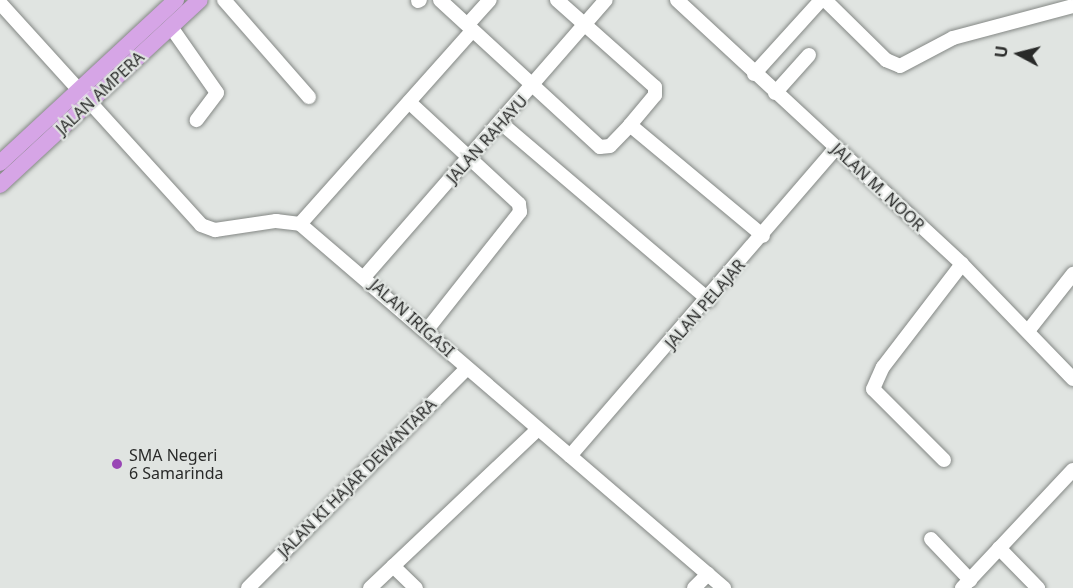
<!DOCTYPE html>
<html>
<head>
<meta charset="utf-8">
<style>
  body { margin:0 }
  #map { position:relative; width:1073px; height:588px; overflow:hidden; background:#e0e4e1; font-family:"Noto Sans",sans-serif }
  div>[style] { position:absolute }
  .roads { filter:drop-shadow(0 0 2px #838784) drop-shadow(0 0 2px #838784) }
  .minor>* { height:14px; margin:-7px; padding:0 7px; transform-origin:7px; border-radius:7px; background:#fff }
  .major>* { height:16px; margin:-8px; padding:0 8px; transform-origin:8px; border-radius:8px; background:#d6a5e6 }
  .dots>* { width:16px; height:16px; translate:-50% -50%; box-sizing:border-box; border:3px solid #e0e4e1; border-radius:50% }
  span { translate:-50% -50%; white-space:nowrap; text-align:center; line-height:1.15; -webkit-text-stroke:4.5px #e0e4e1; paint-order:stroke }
  .street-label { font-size:16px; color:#292a29 }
  .poi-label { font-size:16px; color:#292a29 }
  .left { translate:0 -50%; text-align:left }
  .north { position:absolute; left:989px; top:24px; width:60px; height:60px; -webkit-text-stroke:4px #e0e4e1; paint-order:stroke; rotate:277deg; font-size:16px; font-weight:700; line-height:24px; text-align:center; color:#292a29 }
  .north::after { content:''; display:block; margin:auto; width:21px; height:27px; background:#292a29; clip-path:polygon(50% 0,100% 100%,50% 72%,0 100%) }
</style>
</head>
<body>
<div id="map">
  <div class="roads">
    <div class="minor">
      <i style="left:224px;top:0;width:129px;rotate:48.8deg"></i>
      <i style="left:440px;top:0;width:217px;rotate:42.6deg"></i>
      <i style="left:600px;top:147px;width:10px;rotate:-6deg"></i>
      <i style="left:610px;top:146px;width:29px;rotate:-46deg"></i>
      <i style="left:630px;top:125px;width:173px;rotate:39.8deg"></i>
      <i style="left:557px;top:0;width:131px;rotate:41.6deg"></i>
      <i style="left:655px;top:87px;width:8px;rotate:90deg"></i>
      <i style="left:655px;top:95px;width:39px;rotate:130deg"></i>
      <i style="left:677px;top:0;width:388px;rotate:42.8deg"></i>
      <i style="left:962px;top:264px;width:160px;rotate:46deg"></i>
      <i style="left:825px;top:0;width:86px;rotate:44.5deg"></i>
      <i style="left:886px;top:60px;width:15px;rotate:23deg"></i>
      <i style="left:900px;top:66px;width:60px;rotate:-27.8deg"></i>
      <i style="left:953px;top:38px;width:124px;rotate:-14.9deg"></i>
      <i style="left:418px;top:1px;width:2px;rotate:-27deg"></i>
      <i style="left:0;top:3px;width:299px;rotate:47.8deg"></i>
      <i style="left:201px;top:225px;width:15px;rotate:20deg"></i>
      <i style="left:215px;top:230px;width:62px;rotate:-8.4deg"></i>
      <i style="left:276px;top:221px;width:24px;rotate:7deg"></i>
      <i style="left:300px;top:224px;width:559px;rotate:40.65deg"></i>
      <i style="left:469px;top:23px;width:31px;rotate:-48deg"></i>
      <i style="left:171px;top:27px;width:80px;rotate:55.1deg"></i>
      <i style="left:217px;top:93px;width:34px;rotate:127deg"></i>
      <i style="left:754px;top:74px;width:100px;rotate:-47.8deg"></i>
      <i style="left:775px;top:93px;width:51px;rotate:-48.2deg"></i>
      <i style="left:409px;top:102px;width:150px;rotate:42.8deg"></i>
      <i style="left:519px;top:204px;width:8px;rotate:83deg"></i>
      <i style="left:520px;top:212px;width:152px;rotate:128.3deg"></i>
      <i style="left:501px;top:123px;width:273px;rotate:40.4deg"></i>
      <i style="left:300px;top:224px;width:257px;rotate:-48.3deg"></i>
      <i style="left:365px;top:276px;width:366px;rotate:-48.9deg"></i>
      <i style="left:1028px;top:331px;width:73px;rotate:-51.7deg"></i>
      <i style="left:570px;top:456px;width:407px;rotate:-49.2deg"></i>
      <i style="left:944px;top:460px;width:100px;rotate:-135deg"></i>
      <i style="left:873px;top:389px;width:24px;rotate:-66deg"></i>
      <i style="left:883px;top:367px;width:130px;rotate:-52.5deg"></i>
      <i style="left:931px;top:539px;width:57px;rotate:46.4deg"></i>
      <i style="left:999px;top:548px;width:56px;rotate:45.7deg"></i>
      <i style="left:393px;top:566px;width:32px;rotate:44deg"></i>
      <i style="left:248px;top:588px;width:310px;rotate:-45.1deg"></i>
      <i style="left:370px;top:588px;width:231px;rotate:-43.4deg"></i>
      <i style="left:694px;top:588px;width:20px;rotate:-45deg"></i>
      <i style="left:962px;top:588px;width:162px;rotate:-46.8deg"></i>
    </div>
    <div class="major">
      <i style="left:0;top:163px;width:240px;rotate:-42.8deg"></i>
      <i style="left:0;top:185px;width:272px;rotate:-42.8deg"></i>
    </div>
  </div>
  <div class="dots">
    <i style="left:117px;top:464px;background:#9946b5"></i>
  </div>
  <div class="street-label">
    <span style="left:100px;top:93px;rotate:-43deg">JALAN AMPERA</span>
    <span style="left:487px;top:139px;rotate:-48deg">JALAN RAHAYU</span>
    <span style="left:878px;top:187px;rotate:43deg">JALAN M. NOOR</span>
    <span style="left:705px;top:304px;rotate:-49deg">JALAN PELAJAR</span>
    <span style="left:412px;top:318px;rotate:42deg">JALAN IRIGASI</span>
    <span style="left:357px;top:478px;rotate:-45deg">JALAN KI HAJAR DEWANTARA</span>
  </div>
  <div class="poi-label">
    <span class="left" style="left:129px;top:464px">SMA Negeri<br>6 Samarinda</span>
  </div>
  <div class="north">U</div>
</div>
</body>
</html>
